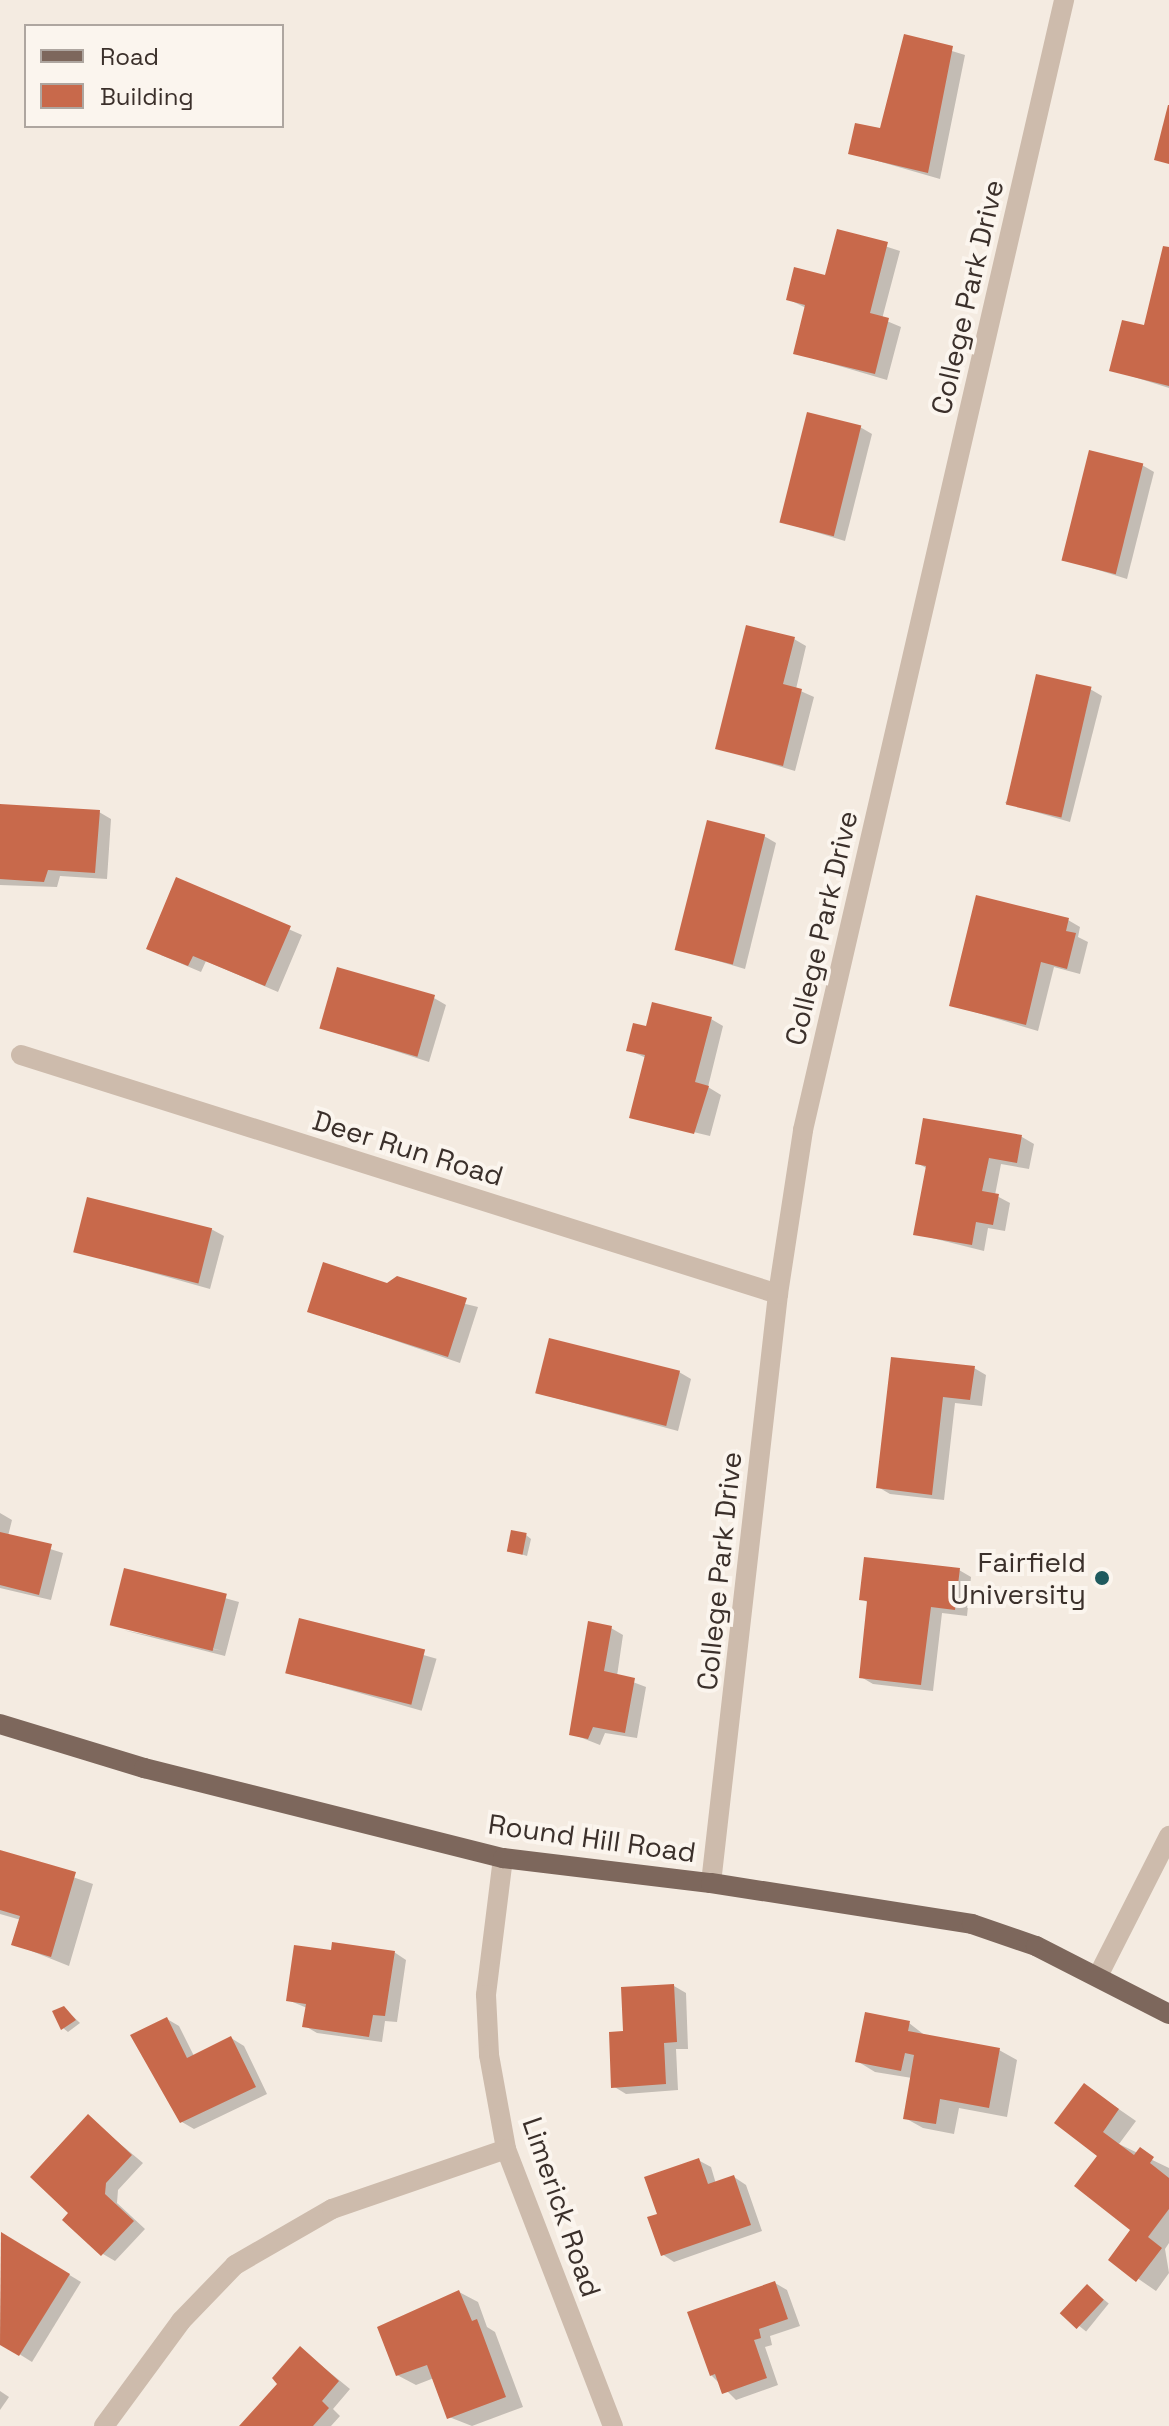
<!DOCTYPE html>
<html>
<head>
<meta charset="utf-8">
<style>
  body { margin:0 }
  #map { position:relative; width:1169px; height:2426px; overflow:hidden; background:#f4ebe1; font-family:"Space Grotesk",sans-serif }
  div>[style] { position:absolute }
  .shadow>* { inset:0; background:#0003; transform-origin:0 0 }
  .building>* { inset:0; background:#c8694b; transform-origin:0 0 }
  .minor>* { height:20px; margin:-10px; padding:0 10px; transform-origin:10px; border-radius:10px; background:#cdbbac }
  .major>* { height:20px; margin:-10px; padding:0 10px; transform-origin:10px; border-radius:10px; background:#7d675c }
  .dots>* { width:22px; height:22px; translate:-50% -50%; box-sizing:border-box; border:4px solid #fbf5ee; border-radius:50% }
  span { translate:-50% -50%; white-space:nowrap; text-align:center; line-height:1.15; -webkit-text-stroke:8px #fbf5ee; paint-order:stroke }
  .street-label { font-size:28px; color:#3b302b }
  .poi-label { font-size:28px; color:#3b302b }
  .right { translate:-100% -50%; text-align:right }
  .legend { position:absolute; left:24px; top:24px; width:260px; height:104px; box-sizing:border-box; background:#fbf5ee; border:2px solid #aea6a0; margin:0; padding:10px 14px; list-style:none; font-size:24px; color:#3b302b }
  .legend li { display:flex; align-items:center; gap:16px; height:40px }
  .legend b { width:40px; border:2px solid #aea6a0 }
</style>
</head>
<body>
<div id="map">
  <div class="shadow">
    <i style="clip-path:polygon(906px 37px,965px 55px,940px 179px,850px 153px,882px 131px)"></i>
    <i style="clip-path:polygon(838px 231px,900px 251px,882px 319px,901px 327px,887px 380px,795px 353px,806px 308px,788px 299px,827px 277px)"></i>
    <i style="clip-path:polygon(1169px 249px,1169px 388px,1112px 370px,1145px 328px)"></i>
    <i style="clip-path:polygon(860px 427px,872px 434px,845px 541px,782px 522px)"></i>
    <i style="clip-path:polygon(1142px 465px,1154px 472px,1127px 579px,1063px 559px)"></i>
    <i style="clip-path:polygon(794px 639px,806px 646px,796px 689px,814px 697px,795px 771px,718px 748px)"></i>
    <i style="clip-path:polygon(1090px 689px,1102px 696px,1070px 822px,1005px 803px)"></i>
    <i style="clip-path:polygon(0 806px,99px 812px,111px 819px,107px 879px,60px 876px,57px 887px,0 885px)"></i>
    <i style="clip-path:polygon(764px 836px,776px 843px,745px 969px,677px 949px)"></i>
    <i style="clip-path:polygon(177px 880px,302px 935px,278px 992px,206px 961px,201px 972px,161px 955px)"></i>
    <i style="clip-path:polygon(1068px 920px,1080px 927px,1078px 937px,1088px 942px,1080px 974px,1054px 967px,1038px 1031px,951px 1005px)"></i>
    <i style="clip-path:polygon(434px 998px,446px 1005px,429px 1062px,321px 1027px)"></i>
    <i style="clip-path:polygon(711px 1019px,723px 1026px,708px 1087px,721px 1095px,710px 1136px,631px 1117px,646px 1058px,629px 1050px,648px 1028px)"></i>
    <i style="clip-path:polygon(925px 1120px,1022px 1137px,1034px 1144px,1029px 1169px,1001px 1164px,995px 1195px,1010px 1203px,1005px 1231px,988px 1228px,984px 1251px,916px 1234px,928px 1169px,917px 1163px)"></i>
    <i style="clip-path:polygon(211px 1229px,224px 1236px,210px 1289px,75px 1251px)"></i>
    <i style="clip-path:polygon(387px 1285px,478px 1307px,460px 1363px,309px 1311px)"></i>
    <i style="clip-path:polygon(893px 1359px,974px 1368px,986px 1375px,982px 1406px,955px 1403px,944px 1500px,890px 1494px,878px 1487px)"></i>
    <i style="clip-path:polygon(679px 1372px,691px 1379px,678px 1431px,537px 1393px)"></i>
    <i style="clip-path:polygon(0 1513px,12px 1520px,8px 1536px,63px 1553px,51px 1600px,0 1588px)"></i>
    <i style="clip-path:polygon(526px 1535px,531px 1539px,527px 1556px,508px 1550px)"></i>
    <i style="clip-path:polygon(125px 1570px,239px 1602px,225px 1656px,123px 1630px,223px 1651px,112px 1624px)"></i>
    <i style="clip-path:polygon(959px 1570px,971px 1577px,967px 1616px,942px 1613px,933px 1691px,873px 1684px,861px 1677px,869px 1603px,862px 1599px)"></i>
    <i style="left:301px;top:1620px;width:141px;height:54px;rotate:16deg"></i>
    <i style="clip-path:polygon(611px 1628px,623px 1635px,617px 1676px,646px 1687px,637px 1738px,605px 1733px,600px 1745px,572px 1734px)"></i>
    <i style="clip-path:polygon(0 1852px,93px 1884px,69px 1966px,14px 1944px,21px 1920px,0 1914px)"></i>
    <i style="clip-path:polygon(333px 1952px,394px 1952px,406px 1960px,397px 2022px,385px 2021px,382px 2042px,317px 2033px,305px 2026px,307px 2008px,288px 2000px)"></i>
    <i style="clip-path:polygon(674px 1986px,686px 1993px,688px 2049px,676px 2049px,678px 2090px,626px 2094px,613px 2086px,625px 2033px)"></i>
    <i style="clip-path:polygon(64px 2008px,80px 2023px,68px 2032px,63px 2028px)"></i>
    <i style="clip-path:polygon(167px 2019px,179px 2026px,194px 2056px,231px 2038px,244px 2046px,267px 2094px,194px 2129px,182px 2122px)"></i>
    <i style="clip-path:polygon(909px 2023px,927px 2037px,999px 2050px,1017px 2060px,1007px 2117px,959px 2108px,954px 2134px,923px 2128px,905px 2118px,912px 2078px,875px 2072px,857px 2061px)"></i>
    <i style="clip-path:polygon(1084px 2085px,1136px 2121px,1119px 2144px,1169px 2168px,1169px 2243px,1165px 2249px,1169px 2273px,1156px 2291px,1111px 2260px,1133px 2230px,1100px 2155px)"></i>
    <i style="clip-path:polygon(88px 2117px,143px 2163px,118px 2190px,117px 2203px,145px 2229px,115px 2261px,103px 2254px,71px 2213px)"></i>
    <i style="clip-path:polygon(698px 2160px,711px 2167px,716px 2184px,734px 2177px,746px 2185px,762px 2231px,674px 2262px,662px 2254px,659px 2216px)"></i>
    <i style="clip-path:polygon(2px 2234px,81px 2282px,32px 2362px,0 2342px)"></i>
    <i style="clip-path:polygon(775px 2283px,787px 2290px,800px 2326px,770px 2336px,772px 2345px,765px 2347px,778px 2385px,736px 2400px,711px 2375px)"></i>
    <i style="left:1087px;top:2286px;width:28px;height:36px;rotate:39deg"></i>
    <i style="clip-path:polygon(459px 2292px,478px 2302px,487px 2327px,495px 2332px,523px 2407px,472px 2426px,449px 2417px,434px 2378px,416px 2385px,397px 2375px)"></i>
    <i style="clip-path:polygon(301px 2349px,350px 2389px,333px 2409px,340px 2416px,331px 2426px,242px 2426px,280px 2384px)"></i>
    <i style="clip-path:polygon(0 2391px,9px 2397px,0 2410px)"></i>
  </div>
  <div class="building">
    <i style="clip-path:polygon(904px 34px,953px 46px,928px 173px,848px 154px,855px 123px,880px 128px)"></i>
    <i style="clip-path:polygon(1168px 105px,1169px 105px,1169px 164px,1154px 160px)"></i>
    <i style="clip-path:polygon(837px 229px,888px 242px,870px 313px,889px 318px,875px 374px,793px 354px,805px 305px,786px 300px,794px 267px,825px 275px)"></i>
    <i style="clip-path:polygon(1163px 246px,1169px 247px,1169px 386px,1109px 371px,1122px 320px,1144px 325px)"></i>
    <i style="left:807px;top:412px;width:56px;height:114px;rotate:14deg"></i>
    <i style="left:1089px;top:450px;width:56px;height:114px;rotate:14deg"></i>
    <i style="clip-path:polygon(746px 625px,795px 637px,783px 684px,802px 689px,783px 766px,715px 749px)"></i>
    <i style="left:1036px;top:674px;width:57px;height:134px;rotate:13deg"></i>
    <i style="clip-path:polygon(0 804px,100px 810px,95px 873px,48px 870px,44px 882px,0 879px)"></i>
    <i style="left:707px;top:820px;width:60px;height:134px;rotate:14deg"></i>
    <i style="clip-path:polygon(176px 877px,291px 926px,265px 986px,193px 956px,188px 966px,146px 949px)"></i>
    <i style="clip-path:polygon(976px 895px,1069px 918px,1066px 931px,1076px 933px,1067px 969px,1041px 962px,1026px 1025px,949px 1006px)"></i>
    <i style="left:337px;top:967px;width:102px;height:64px;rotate:16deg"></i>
    <i style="clip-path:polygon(652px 1002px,712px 1017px,695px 1082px,709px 1086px,694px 1134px,629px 1118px,645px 1055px,626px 1051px,633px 1023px,646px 1026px)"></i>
    <i style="clip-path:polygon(923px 1118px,1022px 1135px,1017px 1163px,989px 1158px,982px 1191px,999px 1194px,993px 1225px,976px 1222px,972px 1245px,913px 1235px,926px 1166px,915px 1164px)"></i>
    <i style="left:87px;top:1197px;width:129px;height:57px;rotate:14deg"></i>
    <i style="clip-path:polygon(323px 1262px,387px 1283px,397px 1276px,467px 1298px,448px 1357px,307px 1312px)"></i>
    <i style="left:549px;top:1338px;width:135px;height:57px;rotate:14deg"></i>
    <i style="clip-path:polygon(891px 1357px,975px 1366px,970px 1400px,943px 1397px,932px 1495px,876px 1488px)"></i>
    <i style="left:511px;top:1530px;width:16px;height:22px;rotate:11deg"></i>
    <i style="clip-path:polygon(0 1532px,52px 1544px,39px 1595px,0 1585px)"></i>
    <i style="clip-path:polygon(864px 1557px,960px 1568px,955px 1610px,931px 1607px,921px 1685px,859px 1678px,867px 1601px,859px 1600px)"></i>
    <i style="left:124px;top:1568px;width:106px;height:59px;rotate:14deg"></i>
    <i style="left:299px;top:1618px;width:130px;height:57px;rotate:14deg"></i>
    <i style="clip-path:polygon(588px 1621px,612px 1626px,604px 1671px,635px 1678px,625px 1733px,593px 1727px,588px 1739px,569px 1735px)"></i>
    <i style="clip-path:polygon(0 1850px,76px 1872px,51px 1957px,11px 1945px,20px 1916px,0 1910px)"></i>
    <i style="clip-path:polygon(332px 1942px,395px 1951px,385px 2016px,373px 2015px,369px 2037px,302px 2027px,306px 2004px,286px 2001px,294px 1945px,331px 1950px)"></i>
    <i style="clip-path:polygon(674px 1984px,677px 2042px,664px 2043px,666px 2084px,611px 2088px,609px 2032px,623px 2031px,621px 1987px)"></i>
    <i style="clip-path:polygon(64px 2006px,76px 2020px,61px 2030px,52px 2011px)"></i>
    <i style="clip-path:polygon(865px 2012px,910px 2021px,908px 2031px,1000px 2048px,989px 2108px,940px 2099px,936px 2124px,903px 2119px,914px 2055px,905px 2053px,901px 2071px,855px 2062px)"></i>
    <i style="clip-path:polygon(167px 2017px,187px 2058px,231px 2036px,256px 2087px,180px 2123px,130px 2035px)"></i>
    <i style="clip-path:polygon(1084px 2083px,1119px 2109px,1103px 2132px,1134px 2155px,1140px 2147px,1154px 2157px,1150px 2163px,1169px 2178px,1169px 2209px,1148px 2237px,1162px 2248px,1136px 2282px,1108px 2260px,1130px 2230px,1074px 2186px,1097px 2156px,1054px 2123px)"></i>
    <i style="clip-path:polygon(88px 2114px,132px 2155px,106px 2183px,105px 2194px,134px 2221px,101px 2256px,62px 2220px,68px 2213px,30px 2177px)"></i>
    <i style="clip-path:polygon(699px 2158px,708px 2184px,734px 2175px,751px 2225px,661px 2256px,647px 2217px,657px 2214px,644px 2177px)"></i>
    <i style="clip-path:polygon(1px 2232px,70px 2274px,19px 2356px,0 2345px)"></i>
    <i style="clip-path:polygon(775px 2281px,788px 2319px,759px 2329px,761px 2338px,754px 2340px,767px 2378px,722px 2394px,715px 2374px,710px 2376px,687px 2312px)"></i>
    <i style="left:1087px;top:2284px;width:23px;height:40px;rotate:43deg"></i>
    <i style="clip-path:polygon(459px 2290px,472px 2321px,477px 2319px,506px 2397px,447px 2419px,427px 2365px,396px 2376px,377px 2327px)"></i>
    <i style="clip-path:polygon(300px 2346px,339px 2381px,322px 2401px,329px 2408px,313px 2426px,239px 2426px,277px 2384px,272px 2378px)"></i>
  </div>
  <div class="minor">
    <i style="left:21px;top:1055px;width:794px;rotate:17.52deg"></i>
    <i style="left:503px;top:1858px;width:138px;rotate:97.1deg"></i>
    <i style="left:486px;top:1995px;width:60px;rotate:87.1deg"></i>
    <i style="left:489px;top:2055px;width:96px;rotate:79.7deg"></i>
    <i style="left:506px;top:2149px;width:297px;rotate:68.9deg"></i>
    <i style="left:711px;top:1883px;width:593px;rotate:-83.51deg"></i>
    <i style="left:778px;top:1294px;width:166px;rotate:-81.3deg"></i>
    <i style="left:803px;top:1130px;width:1160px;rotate:-76.99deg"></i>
    <i style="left:1099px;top:1974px;width:155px;rotate:-63.1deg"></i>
    <i style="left:104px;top:2426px;width:130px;rotate:-53.7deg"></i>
    <i style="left:181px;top:2321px;width:78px;rotate:-46deg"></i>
    <i style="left:235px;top:2265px;width:112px;rotate:-30deg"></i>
    <i style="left:332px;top:2209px;width:184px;rotate:-19deg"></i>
  </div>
  <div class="major">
    <i style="left:0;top:1724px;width:151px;rotate:17deg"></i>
    <i style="left:144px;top:1768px;width:370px;rotate:14.1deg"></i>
    <i style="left:503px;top:1858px;width:209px;rotate:6.9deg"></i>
    <i style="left:711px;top:1883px;width:264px;rotate:8.9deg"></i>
    <i style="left:972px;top:1924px;width:68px;rotate:19deg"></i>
    <i style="left:1036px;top:1946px;width:149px;rotate:27.1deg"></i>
  </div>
  <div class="dots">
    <i style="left:1102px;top:1578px;background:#1f5a5e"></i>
  </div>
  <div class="street-label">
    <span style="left:967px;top:297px;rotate:-77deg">College Park Drive</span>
    <span style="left:821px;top:928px;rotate:-77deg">College Park Drive</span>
    <span style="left:408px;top:1148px;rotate:17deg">Deer Run Road</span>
    <span style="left:719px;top:1571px;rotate:-84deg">College Park Drive</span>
    <span style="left:592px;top:1838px;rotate:8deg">Round Hill Road</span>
    <span style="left:562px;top:2207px;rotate:71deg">Limerick Road</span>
  </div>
  <div class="poi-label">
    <span class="right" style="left:1086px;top:1578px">Fairfield<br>University</span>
  </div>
  <ul class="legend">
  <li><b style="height:10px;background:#7d675c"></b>Road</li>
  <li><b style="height:22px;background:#c8694b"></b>Building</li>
  </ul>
</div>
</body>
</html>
